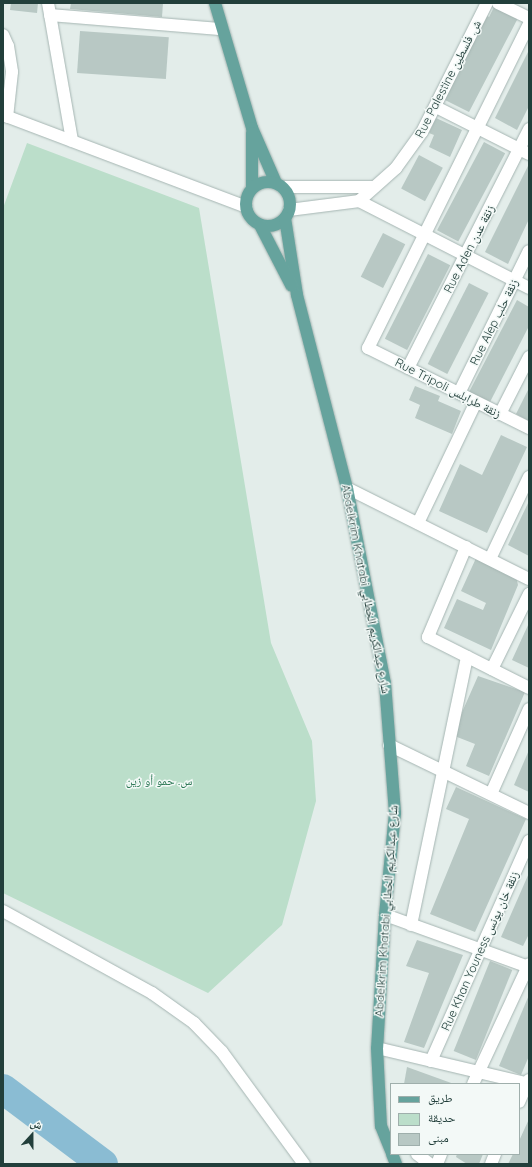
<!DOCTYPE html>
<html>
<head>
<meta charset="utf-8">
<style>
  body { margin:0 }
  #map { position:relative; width:532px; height:1167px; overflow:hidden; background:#e3edea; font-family:Quicksand,"Noto Naskh Arabic",sans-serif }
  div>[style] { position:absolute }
  .green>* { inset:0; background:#bbdeca }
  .river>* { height:30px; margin:-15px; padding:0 15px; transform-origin:15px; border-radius:15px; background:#8abcd3 }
  .building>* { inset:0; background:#b8c8c4; transform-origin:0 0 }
  .roads { filter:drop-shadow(0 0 1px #a5b5b2) drop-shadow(0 0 1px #a5b5b2) }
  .minor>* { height:12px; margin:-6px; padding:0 6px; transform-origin:6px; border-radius:6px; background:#fff }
  .secondary>* { height:12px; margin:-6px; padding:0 6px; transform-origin:6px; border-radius:6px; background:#fff }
  .primary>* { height:12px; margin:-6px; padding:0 6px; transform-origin:6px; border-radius:6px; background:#66a39d }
  .primary>.ring { margin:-6px; padding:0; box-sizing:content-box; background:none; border:12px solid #66a39d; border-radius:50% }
  span { translate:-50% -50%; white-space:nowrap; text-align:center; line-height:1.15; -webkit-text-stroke:3px #f3f9f7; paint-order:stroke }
  .street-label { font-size:12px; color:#223f3b }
  .park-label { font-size:12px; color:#2b7754 }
  .frame { position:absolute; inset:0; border:4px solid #223f3b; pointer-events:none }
  .legend { position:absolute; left:390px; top:1083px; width:130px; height:72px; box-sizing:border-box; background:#f3f9f7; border:1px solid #9fafac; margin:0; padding:5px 7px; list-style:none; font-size:12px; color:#223f3b }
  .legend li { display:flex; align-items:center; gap:8px; height:20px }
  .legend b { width:20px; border:1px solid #9fafac }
  .north { position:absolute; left:12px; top:1115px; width:40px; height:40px; -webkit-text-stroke:3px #f3f9f7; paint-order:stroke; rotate:21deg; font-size:11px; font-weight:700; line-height:16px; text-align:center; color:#223f3b }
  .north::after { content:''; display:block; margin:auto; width:14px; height:18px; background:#223f3b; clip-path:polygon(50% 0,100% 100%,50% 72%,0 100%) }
</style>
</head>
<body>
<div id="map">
  <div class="green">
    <i style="clip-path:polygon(27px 143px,199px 208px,271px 643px,312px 741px,316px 801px,282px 925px,208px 993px,3px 893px,3px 208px)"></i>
  </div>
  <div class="river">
    <i style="left:3px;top:1089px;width:125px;rotate:36.9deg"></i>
  </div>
  <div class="building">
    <i style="clip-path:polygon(11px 3px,38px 3px,37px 13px,10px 10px)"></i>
    <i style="clip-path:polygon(71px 3px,163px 3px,162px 17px,70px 9px)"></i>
    <i style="clip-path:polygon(494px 7px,518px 18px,469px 112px,445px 100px,487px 16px,489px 17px)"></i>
    <i style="left:80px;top:31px;width:89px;height:42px;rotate:4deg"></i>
    <i style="clip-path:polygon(529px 50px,529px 106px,517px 130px,495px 118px)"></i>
    <i style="clip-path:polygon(436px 118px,462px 130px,450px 157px,429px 147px,434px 135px,429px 133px)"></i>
    <i style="left:484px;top:142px;width:24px;height:100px;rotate:28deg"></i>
    <i style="left:419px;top:155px;width:27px;height:38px;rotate:28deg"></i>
    <i style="clip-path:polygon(528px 166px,529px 219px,508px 264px,485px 252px)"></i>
    <i style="left:383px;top:233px;width:25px;height:49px;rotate:27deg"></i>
    <i style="left:428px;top:254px;width:25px;height:95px;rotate:27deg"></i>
    <i style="left:469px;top:283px;width:22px;height:91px;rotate:27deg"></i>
    <i style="clip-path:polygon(517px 300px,529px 307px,529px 326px,490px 402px,469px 392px)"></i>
    <i style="clip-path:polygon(415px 386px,440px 396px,438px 401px,461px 411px,452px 434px,415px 418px,420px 405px,409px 400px)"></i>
    <i style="clip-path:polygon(529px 388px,529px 421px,516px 414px)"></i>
    <i style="clip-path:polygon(501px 435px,527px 447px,487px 533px,439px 511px,460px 464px,482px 475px)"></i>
    <i style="clip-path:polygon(529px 501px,529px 556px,508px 545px)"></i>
    <i style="clip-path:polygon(477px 556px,516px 576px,518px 585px,491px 650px,444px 628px,457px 599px,483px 610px,486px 603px,461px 591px)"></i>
    <i style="clip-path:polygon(529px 623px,529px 668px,512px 660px)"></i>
    <i style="clip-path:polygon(478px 676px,525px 692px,489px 776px,466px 766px,475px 744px,452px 735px)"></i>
    <i style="clip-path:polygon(529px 750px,529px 792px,514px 785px)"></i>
    <i style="clip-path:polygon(456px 787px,526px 819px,475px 932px,430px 914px,469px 819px,446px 809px)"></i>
    <i style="clip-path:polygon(529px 873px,529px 934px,523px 946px,501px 937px)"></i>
    <i style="clip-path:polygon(417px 940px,463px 955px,424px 1048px,404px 1042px,429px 973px,406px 966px)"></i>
    <i style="left:490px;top:961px;width:24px;height:97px;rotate:22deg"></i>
    <i style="clip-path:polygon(529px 995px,529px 1056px,521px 1075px,499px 1066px)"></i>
    <i style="clip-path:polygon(407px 1067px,454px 1084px,404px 1084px)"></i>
    <i style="clip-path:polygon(529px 1119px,529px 1164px,508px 1164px,513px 1154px,519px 1154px,519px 1141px)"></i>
    <i style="clip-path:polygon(457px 1154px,483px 1154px,479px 1164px,467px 1164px,456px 1157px)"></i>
  </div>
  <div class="roads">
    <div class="minor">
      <i style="left:48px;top:3px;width:140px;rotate:80.1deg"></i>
      <i style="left:498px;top:3px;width:34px;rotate:26deg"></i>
      <i style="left:50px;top:15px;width:173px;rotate:4.7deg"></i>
      <i style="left:529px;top:24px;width:362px;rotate:116.4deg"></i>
      <i style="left:368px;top:348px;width:180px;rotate:26.4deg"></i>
      <i style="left:3px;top:35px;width:12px;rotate:66deg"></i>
      <i style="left:8px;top:46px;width:26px;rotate:81deg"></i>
      <i style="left:12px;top:72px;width:45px;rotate:96.3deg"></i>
      <i style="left:436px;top:107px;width:104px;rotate:26.8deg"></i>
      <i style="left:3px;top:115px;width:260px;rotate:20.7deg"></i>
      <i style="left:282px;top:187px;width:92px"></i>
      <i style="left:359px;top:201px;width:191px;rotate:27.1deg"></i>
      <i style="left:289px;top:210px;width:71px;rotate:-7.3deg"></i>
      <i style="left:359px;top:201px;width:50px;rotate:-41.7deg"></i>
      <i style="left:396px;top:168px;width:44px;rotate:-54.2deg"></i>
      <i style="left:422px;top:132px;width:144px;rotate:-63.3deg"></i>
      <i style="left:408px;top:368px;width:268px;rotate:-63.1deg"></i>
      <i style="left:459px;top:393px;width:158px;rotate:-63.8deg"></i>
      <i style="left:500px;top:414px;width:64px;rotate:-63deg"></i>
      <i style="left:347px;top:488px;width:203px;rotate:26.6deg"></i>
      <i style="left:418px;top:523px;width:134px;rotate:-64.4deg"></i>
      <i style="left:466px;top:547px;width:98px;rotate:112.9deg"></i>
      <i style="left:428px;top:637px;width:113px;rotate:26.8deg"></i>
      <i style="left:490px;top:559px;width:91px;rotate:-64.6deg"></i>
      <i style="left:492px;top:669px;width:84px;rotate:-63.7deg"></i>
      <i style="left:389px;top:745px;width:156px;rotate:25.9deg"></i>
      <i style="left:491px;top:794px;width:93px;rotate:-65.9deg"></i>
      <i style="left:385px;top:915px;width:153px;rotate:19.9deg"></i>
      <i style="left:411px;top:925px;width:274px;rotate:-78.2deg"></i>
      <i style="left:377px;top:1048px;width:156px;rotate:13.3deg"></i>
      <i style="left:431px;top:1061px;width:241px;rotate:-66deg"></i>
      <i style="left:473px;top:1084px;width:132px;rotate:-65deg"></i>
      <i style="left:519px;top:1102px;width:24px;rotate:-66deg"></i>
      <i style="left:417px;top:1154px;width:16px;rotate:38deg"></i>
      <i style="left:437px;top:1164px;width:11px;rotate:-68deg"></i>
      <i style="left:491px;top:1164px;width:11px;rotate:-68deg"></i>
    </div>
    <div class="secondary">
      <i style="left:3px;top:911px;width:170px;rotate:28.8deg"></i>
      <i style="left:152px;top:993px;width:52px;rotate:35.5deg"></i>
      <i style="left:194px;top:1023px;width:40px;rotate:46deg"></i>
      <i style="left:222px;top:1052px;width:139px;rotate:53.8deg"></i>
    </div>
    <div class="primary">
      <i style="left:215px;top:3px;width:130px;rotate:73.5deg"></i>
      <i style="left:252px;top:128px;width:60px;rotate:66.4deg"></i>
      <i style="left:252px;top:133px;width:55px;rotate:90deg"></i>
      <i class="ring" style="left:246px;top:182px;width:32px;height:32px"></i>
      <i style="left:285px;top:218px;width:78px;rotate:81.1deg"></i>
      <i style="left:297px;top:295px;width:199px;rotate:75.5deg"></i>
      <i style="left:347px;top:488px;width:199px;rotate:79deg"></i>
      <i style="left:385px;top:683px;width:130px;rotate:85.6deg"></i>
      <i style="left:395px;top:813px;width:102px;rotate:95.6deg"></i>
      <i style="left:385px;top:915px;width:133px;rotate:93.4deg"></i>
      <i style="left:377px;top:1048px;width:78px;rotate:87.1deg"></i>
      <i style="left:381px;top:1126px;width:27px;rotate:68deg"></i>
      <i style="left:260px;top:225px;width:68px;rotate:62.7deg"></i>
      <i style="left:392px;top:1154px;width:11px;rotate:68deg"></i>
    </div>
  </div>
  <div class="street-label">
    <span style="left:448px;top:79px;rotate:-63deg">Rue Palestine ش. فلسطين</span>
    <span style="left:469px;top:249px;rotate:-63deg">Rue Aden زنقة عدن</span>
    <span style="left:494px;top:322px;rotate:-64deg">Rue Alep زنقة حلب</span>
    <span style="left:448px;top:388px;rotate:27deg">Rue Tripoli زنقة طرابلس</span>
    <span style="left:366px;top:589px;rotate:79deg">Abdelkrim Khatabi شارع عبدالكريم الخطابي</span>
    <span style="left:386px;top:911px;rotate:-86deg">Abdelkrim Khatabi شارع عبدالكريم الخطابي</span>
    <span style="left:480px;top:951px;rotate:-66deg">Rue Khan Youness زنقة خان يونس</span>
  </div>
  <div class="park-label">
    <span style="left:159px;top:781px">س. حمو أو زين</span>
  </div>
  <div class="frame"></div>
  <ul class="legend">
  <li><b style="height:5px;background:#66a39d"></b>طريق</li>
  <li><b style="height:11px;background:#bbdeca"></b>حديقة</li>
  <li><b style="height:11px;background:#b8c8c4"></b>مبنى</li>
  </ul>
  <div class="north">ش</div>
</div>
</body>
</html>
